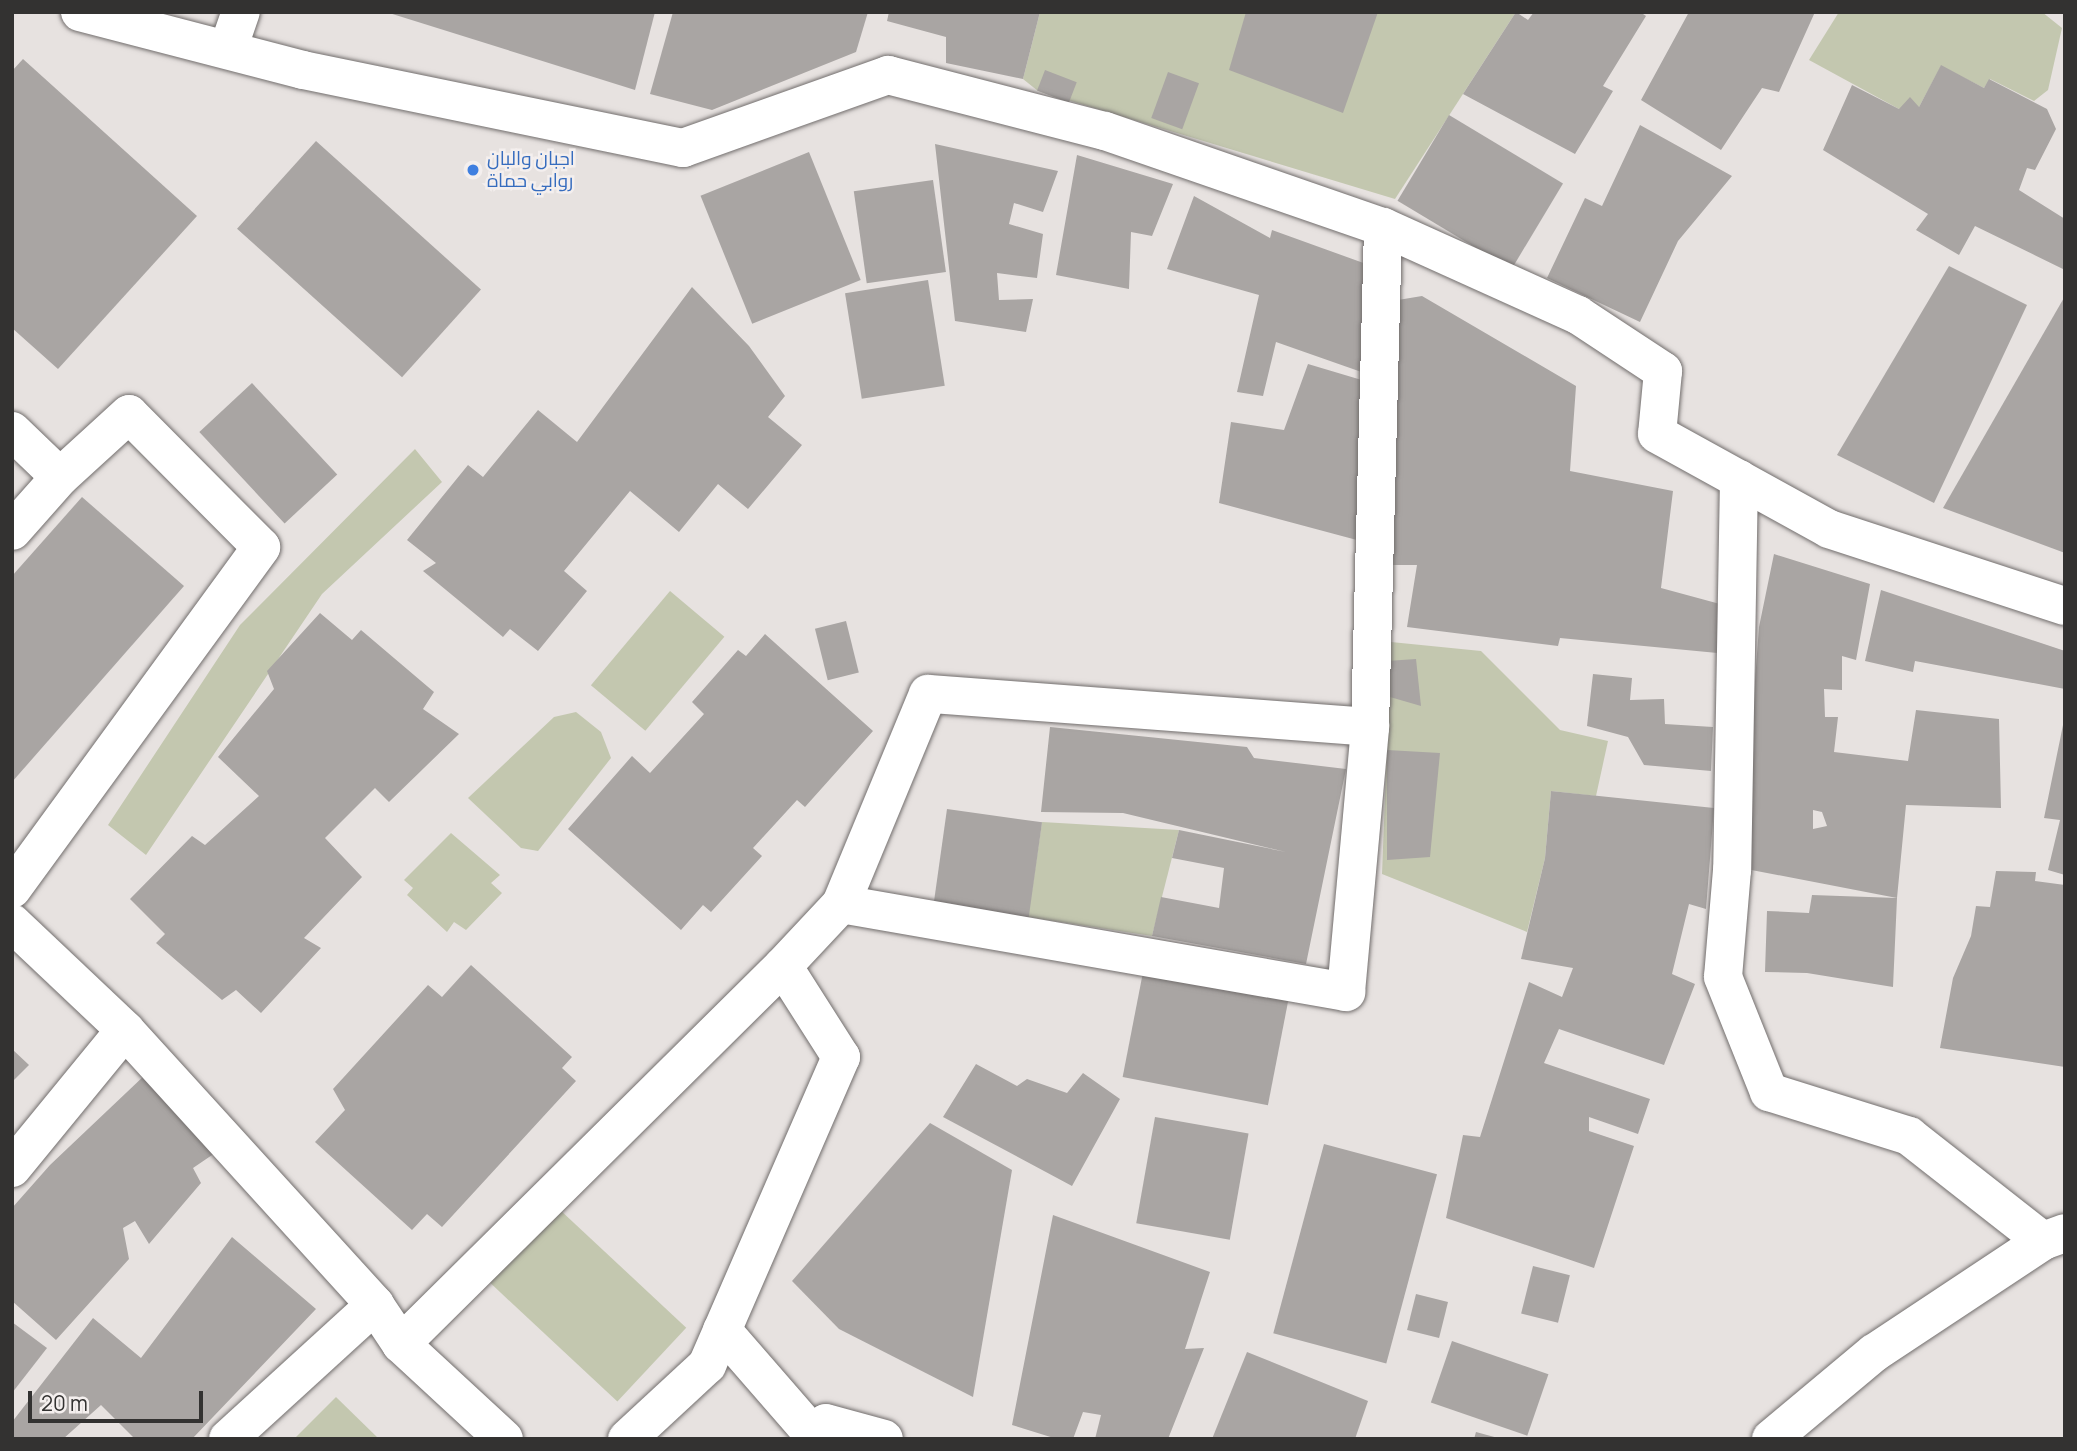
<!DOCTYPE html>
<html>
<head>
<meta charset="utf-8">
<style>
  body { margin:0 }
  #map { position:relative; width:2077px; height:1451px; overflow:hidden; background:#e7e2e0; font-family:Manrope,Cairo,sans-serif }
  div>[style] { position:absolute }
  .green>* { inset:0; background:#c3c7af; transform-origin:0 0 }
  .building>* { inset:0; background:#a9a5a3; transform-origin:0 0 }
  .roads { filter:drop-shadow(0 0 2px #726e6d) drop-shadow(0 0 2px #726e6d) }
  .minor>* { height:38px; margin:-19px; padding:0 19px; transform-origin:19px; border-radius:19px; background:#fff }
  .dots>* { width:19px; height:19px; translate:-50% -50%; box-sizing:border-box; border:4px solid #f4efee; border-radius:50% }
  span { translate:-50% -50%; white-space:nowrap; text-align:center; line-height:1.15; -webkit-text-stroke:5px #f4efee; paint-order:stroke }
  .shop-label { font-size:19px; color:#366cbe }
  .left { translate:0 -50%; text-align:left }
  .frame { position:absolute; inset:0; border:14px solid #333231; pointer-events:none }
  .scale { position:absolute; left:28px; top:1391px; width:175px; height:32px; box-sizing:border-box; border:4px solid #333231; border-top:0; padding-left:9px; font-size:21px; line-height:24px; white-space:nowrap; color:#333231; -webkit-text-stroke:5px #f4efee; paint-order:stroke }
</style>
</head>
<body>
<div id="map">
  <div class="green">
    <i style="clip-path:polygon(1040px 12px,1516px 12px,1395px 199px,1038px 91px,1023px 79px)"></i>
    <i style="clip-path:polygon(1839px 12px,2042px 12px,2062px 28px,2048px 90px,2034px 101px,1990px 79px,1984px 88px,1941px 66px,1919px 107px,1899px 109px,1809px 60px)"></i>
    <i style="clip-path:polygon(415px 449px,442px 482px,322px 594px,146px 855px,108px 825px,240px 625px)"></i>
    <i style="left:670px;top:591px;width:71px;height:123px;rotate:40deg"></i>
    <i style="clip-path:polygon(1391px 642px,1481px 651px,1560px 730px,1608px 741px,1596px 796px,1551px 791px,1545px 858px,1527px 932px,1382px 874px)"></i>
    <i style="clip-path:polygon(576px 712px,601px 732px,611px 758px,538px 851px,521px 848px,468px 798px,554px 717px)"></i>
    <i style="clip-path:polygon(1042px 822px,1179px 830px,1152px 936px,1028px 917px)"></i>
    <i style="clip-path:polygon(451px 833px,500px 875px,491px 883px,502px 893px,466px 930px,454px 922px,447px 932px,407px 895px,413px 888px,404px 880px)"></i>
    <i style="left:559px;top:1209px;width:174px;height:101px;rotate:43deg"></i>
    <i style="clip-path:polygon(336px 1397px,379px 1439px,294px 1439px)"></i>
  </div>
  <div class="building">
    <i style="clip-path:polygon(386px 12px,655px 12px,635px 90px)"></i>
    <i style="clip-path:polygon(673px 12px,868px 12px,856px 52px,712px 110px,650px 94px)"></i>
    <i style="clip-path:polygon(889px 12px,1040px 12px,1023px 79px,946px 63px,946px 37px,887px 21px)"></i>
    <i style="clip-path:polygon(1246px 12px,1378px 12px,1343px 113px,1229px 70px)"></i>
    <i style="clip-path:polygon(1516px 12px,1528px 20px,1534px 12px,1640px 12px,1646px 16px,1603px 86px,1613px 91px,1575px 154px,1463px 94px)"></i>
    <i style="clip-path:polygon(1689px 12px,1815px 12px,1779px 92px,1762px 88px,1721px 150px,1641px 100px)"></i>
    <i style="clip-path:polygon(23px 59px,197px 216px,58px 369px,12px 328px,12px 71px)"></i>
    <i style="clip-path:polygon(1941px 65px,1984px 88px,1989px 79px,2047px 109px,2056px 129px,2035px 170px,2027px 168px,2019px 190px,2065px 219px,2065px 270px,1975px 226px,1959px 255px,1916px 230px,1928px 214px,1823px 150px,1852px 85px,1899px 109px,1910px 97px,1919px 107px)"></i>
    <i style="left:1045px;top:70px;width:34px;height:22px;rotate:21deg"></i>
    <i style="left:1168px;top:72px;width:33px;height:49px;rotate:20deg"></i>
    <i style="left:1449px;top:115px;width:133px;height:100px;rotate:31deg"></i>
    <i style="clip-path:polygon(1640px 125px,1732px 176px,1678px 241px,1640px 322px,1547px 278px,1585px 198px,1602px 206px)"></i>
    <i style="left:316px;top:141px;width:222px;height:118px;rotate:42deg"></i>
    <i style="clip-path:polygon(935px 144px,1058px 171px,1043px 212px,1014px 203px,1009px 224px,1043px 234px,1037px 278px,997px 273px,999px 300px,1033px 299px,1026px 332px,955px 321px)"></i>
    <i style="left:809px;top:152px;width:138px;height:117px;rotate:68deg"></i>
    <i style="clip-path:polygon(1077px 155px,1173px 184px,1152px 236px,1131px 232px,1129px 289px,1056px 275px)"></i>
    <i style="left:933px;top:180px;width:93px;height:80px;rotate:82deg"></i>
    <i style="clip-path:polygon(1194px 196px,1270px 238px,1272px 230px,1369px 265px,1370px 375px,1276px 342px,1263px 396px,1237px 392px,1259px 295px,1167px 269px)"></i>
    <i style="clip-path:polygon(1949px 266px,2027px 305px,1934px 503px,1837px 455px)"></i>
    <i style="left:928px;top:280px;width:107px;height:84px;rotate:81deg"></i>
    <i style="clip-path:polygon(692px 287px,749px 346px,785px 396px,768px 417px,802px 445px,748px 509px,718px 484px,679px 532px,630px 491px,564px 571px,587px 591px,538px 651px,510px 629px,503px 637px,423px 571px,436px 563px,407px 540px,468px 465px,483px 477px,538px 410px,577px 442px)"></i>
    <i style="clip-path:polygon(1422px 296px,1576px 386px,1570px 471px,1673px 491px,1661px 588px,1731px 607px,1728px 654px,1560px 638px,1558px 646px,1407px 627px,1417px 565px,1389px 565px,1392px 301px)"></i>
    <i style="clip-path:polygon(2065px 296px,2065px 553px,1943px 508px)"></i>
    <i style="clip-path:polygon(1308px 364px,1365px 381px,1368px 543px,1219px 503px,1231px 422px,1284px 430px)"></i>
    <i style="left:252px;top:383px;width:125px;height:72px;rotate:47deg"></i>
    <i style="clip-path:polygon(82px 497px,184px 586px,12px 782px,12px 576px)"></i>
    <i style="clip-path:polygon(evenodd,1774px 554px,1870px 584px,1856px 660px,1842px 656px,1842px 690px,1824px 689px,1825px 717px,1838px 717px,1834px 752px,1908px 761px,1916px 710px,1999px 719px,2001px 808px,1906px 805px,1897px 898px,1741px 868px,1759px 627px,1774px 554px,1813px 810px,1822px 812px,1827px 826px,1813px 829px,1813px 810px)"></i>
    <i style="clip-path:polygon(1881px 590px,2065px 651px,2065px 689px,1915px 661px,1913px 672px,1865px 661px)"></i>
    <i style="clip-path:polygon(320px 613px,352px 640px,361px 630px,434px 692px,423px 709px,459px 734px,389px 802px,375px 788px,325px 838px,362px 877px,304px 938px,321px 948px,261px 1013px,236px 990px,222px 1000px,156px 943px,165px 934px,130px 899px,192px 836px,205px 845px,259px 796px,218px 757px,274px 689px,267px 671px)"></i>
    <i style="left:846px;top:621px;width:53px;height:32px;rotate:76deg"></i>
    <i style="clip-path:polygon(765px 634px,873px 731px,805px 807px,797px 800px,753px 848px,762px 856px,711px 912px,703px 905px,681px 930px,568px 829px,632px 756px,650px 773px,704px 714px,692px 702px,738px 650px,746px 656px)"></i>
    <i style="clip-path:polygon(1416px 659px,1421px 706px,1390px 697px,1387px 661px)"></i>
    <i style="clip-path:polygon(1593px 674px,1632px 678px,1630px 700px,1664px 699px,1665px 724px,1713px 727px,1711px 771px,1644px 765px,1628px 737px,1587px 726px)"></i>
    <i style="clip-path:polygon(2063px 725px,2065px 725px,2065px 875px,2048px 870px,2060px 820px,2044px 818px)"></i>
    <i style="clip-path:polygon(1050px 727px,1247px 747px,1254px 758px,1346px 769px,1306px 964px,1152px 936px,1161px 897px,1219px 908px,1224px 868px,1172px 858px,1179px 830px,1286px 852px,1123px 813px,1041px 812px)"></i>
    <i style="clip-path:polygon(1387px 750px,1440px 753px,1430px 857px,1387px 860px)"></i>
    <i style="clip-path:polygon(1551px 791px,1714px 808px,1706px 909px,1689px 904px,1672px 974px,1695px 984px,1664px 1065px,1559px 1029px,1544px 1063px,1650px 1099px,1638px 1134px,1589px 1117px,1589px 1131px,1634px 1146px,1594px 1268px,1446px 1218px,1463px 1135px,1480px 1137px,1529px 982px,1562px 997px,1573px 968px,1521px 959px,1545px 858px)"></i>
    <i style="left:947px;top:809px;width:96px;height:96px;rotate:8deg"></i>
    <i style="clip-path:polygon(1996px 871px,2036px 872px,2035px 881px,2065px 885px,2065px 1067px,1940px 1048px,1953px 978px,1971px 936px,1976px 906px,1990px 907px)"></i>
    <i style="clip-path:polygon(1812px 895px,1897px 898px,1893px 987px,1807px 973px,1765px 972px,1767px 911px,1809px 913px)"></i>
    <i style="clip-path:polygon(471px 965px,572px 1057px,562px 1068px,576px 1081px,442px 1227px,427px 1214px,412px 1230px,315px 1142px,345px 1110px,333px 1089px,428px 985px,442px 997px)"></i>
    <i style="left:1144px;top:967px;width:148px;height:112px;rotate:11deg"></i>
    <i style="clip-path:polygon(12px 1049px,29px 1065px,12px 1082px)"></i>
    <i style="clip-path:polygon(976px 1064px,1017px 1086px,1027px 1079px,1067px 1093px,1083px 1073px,1120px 1099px,1072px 1186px,943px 1117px)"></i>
    <i style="clip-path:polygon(146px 1074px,218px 1151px,193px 1168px,201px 1183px,149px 1244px,135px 1221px,123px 1228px,129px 1259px,56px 1340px,12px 1301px,12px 1208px,50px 1165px)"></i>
    <i style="left:1155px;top:1117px;width:95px;height:108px;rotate:10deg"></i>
    <i style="clip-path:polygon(930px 1123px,1012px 1170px,973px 1397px,839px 1329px,792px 1281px)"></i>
    <i style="left:1324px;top:1144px;width:117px;height:196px;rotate:15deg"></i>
    <i style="clip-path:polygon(1053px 1215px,1210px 1272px,1185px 1349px,1204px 1348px,1168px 1439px,1095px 1439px,1101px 1415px,1083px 1412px,1073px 1439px,1057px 1439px,1012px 1425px)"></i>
    <i style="clip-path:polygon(232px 1237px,316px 1309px,192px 1439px,135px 1439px,101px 1405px,63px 1439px,12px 1439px,12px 1422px,93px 1318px,141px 1358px)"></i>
    <i style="left:1533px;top:1266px;width:38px;height:49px;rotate:14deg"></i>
    <i style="left:1416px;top:1294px;width:33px;height:37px;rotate:14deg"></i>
    <i style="clip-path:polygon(12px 1322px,47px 1348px,12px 1393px)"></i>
    <i style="left:1452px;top:1341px;width:102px;height:65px;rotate:19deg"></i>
    <i style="clip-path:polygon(1247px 1352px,1368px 1401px,1355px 1439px,1212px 1439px)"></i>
    <i style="clip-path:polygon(1476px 1432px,1498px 1438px,1498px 1439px,1474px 1439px)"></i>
  </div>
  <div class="roads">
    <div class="minor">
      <i style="left:80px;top:12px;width:230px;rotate:14.6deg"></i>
      <i style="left:303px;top:70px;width:388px;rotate:11.6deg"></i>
      <i style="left:683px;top:148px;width:218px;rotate:-19.6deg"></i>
      <i style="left:888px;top:75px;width:224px;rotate:14.5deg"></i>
      <i style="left:1105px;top:131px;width:294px;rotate:19.1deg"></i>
      <i style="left:1383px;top:227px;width:214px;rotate:24.3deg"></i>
      <i style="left:1578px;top:315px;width:102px;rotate:33.4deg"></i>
      <i style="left:1663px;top:371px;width:63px;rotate:95.4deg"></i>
      <i style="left:1657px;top:434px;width:196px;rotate:28.9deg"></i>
      <i style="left:1829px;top:529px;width:248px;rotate:18.1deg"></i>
      <i style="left:228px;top:49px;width:39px;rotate:-71deg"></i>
      <i style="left:12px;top:431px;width:66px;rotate:43.8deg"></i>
      <i style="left:60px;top:477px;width:72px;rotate:131.6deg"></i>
      <i style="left:1739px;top:479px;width:391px;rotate:91deg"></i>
      <i style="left:1732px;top:870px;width:107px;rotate:94.8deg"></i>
      <i style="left:1723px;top:977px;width:124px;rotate:68.2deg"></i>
      <i style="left:1769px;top:1092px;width:147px;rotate:17.4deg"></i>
      <i style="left:1909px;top:1136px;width:170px;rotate:38.1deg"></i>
      <i style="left:1370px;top:727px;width:500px;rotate:-88.51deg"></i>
      <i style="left:12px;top:889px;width:423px;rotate:-53.9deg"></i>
      <i style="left:261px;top:547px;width:187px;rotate:-134.8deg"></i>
      <i style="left:129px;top:414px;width:93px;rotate:137.6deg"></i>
      <i style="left:12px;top:923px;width:156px;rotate:43.4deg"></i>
      <i style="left:125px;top:1030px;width:372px;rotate:47.7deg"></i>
      <i style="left:375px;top:1305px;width:47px;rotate:56.3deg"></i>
      <i style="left:401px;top:1344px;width:140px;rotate:42.7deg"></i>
      <i style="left:783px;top:966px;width:85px;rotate:-46.9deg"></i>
      <i style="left:841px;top:904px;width:513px;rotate:9.88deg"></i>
      <i style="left:1346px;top:992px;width:266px;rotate:-84.8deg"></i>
      <i style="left:1370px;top:727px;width:443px;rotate:-175.7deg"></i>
      <i style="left:928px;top:694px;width:227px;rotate:112.5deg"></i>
      <i style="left:12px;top:1168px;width:178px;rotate:-50.7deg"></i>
      <i style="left:722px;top:1330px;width:140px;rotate:49deg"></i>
      <i style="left:401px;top:1344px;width:537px;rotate:-44.7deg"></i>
      <i style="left:783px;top:966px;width:108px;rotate:57.5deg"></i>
      <i style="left:841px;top:1057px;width:336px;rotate:113.5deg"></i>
      <i style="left:707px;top:1365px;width:109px;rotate:137.2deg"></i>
      <i style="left:228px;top:1439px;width:199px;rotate:-42.4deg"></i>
      <i style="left:812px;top:1439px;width:21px;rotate:-49deg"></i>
      <i style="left:826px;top:1423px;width:60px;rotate:15.4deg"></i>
      <i style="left:1771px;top:1439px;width:134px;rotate:-39.9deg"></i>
      <i style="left:1874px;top:1353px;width:203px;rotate:-33.5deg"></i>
      <i style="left:2043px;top:1241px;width:23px;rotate:-20deg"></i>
    </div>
  </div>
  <div class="dots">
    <i style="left:473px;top:170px;background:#3f7fe0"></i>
  </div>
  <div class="shop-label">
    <span class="left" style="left:487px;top:170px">اجبان والبان<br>روابي حماة</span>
  </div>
  <div class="frame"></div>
  <div class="scale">20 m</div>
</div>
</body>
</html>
